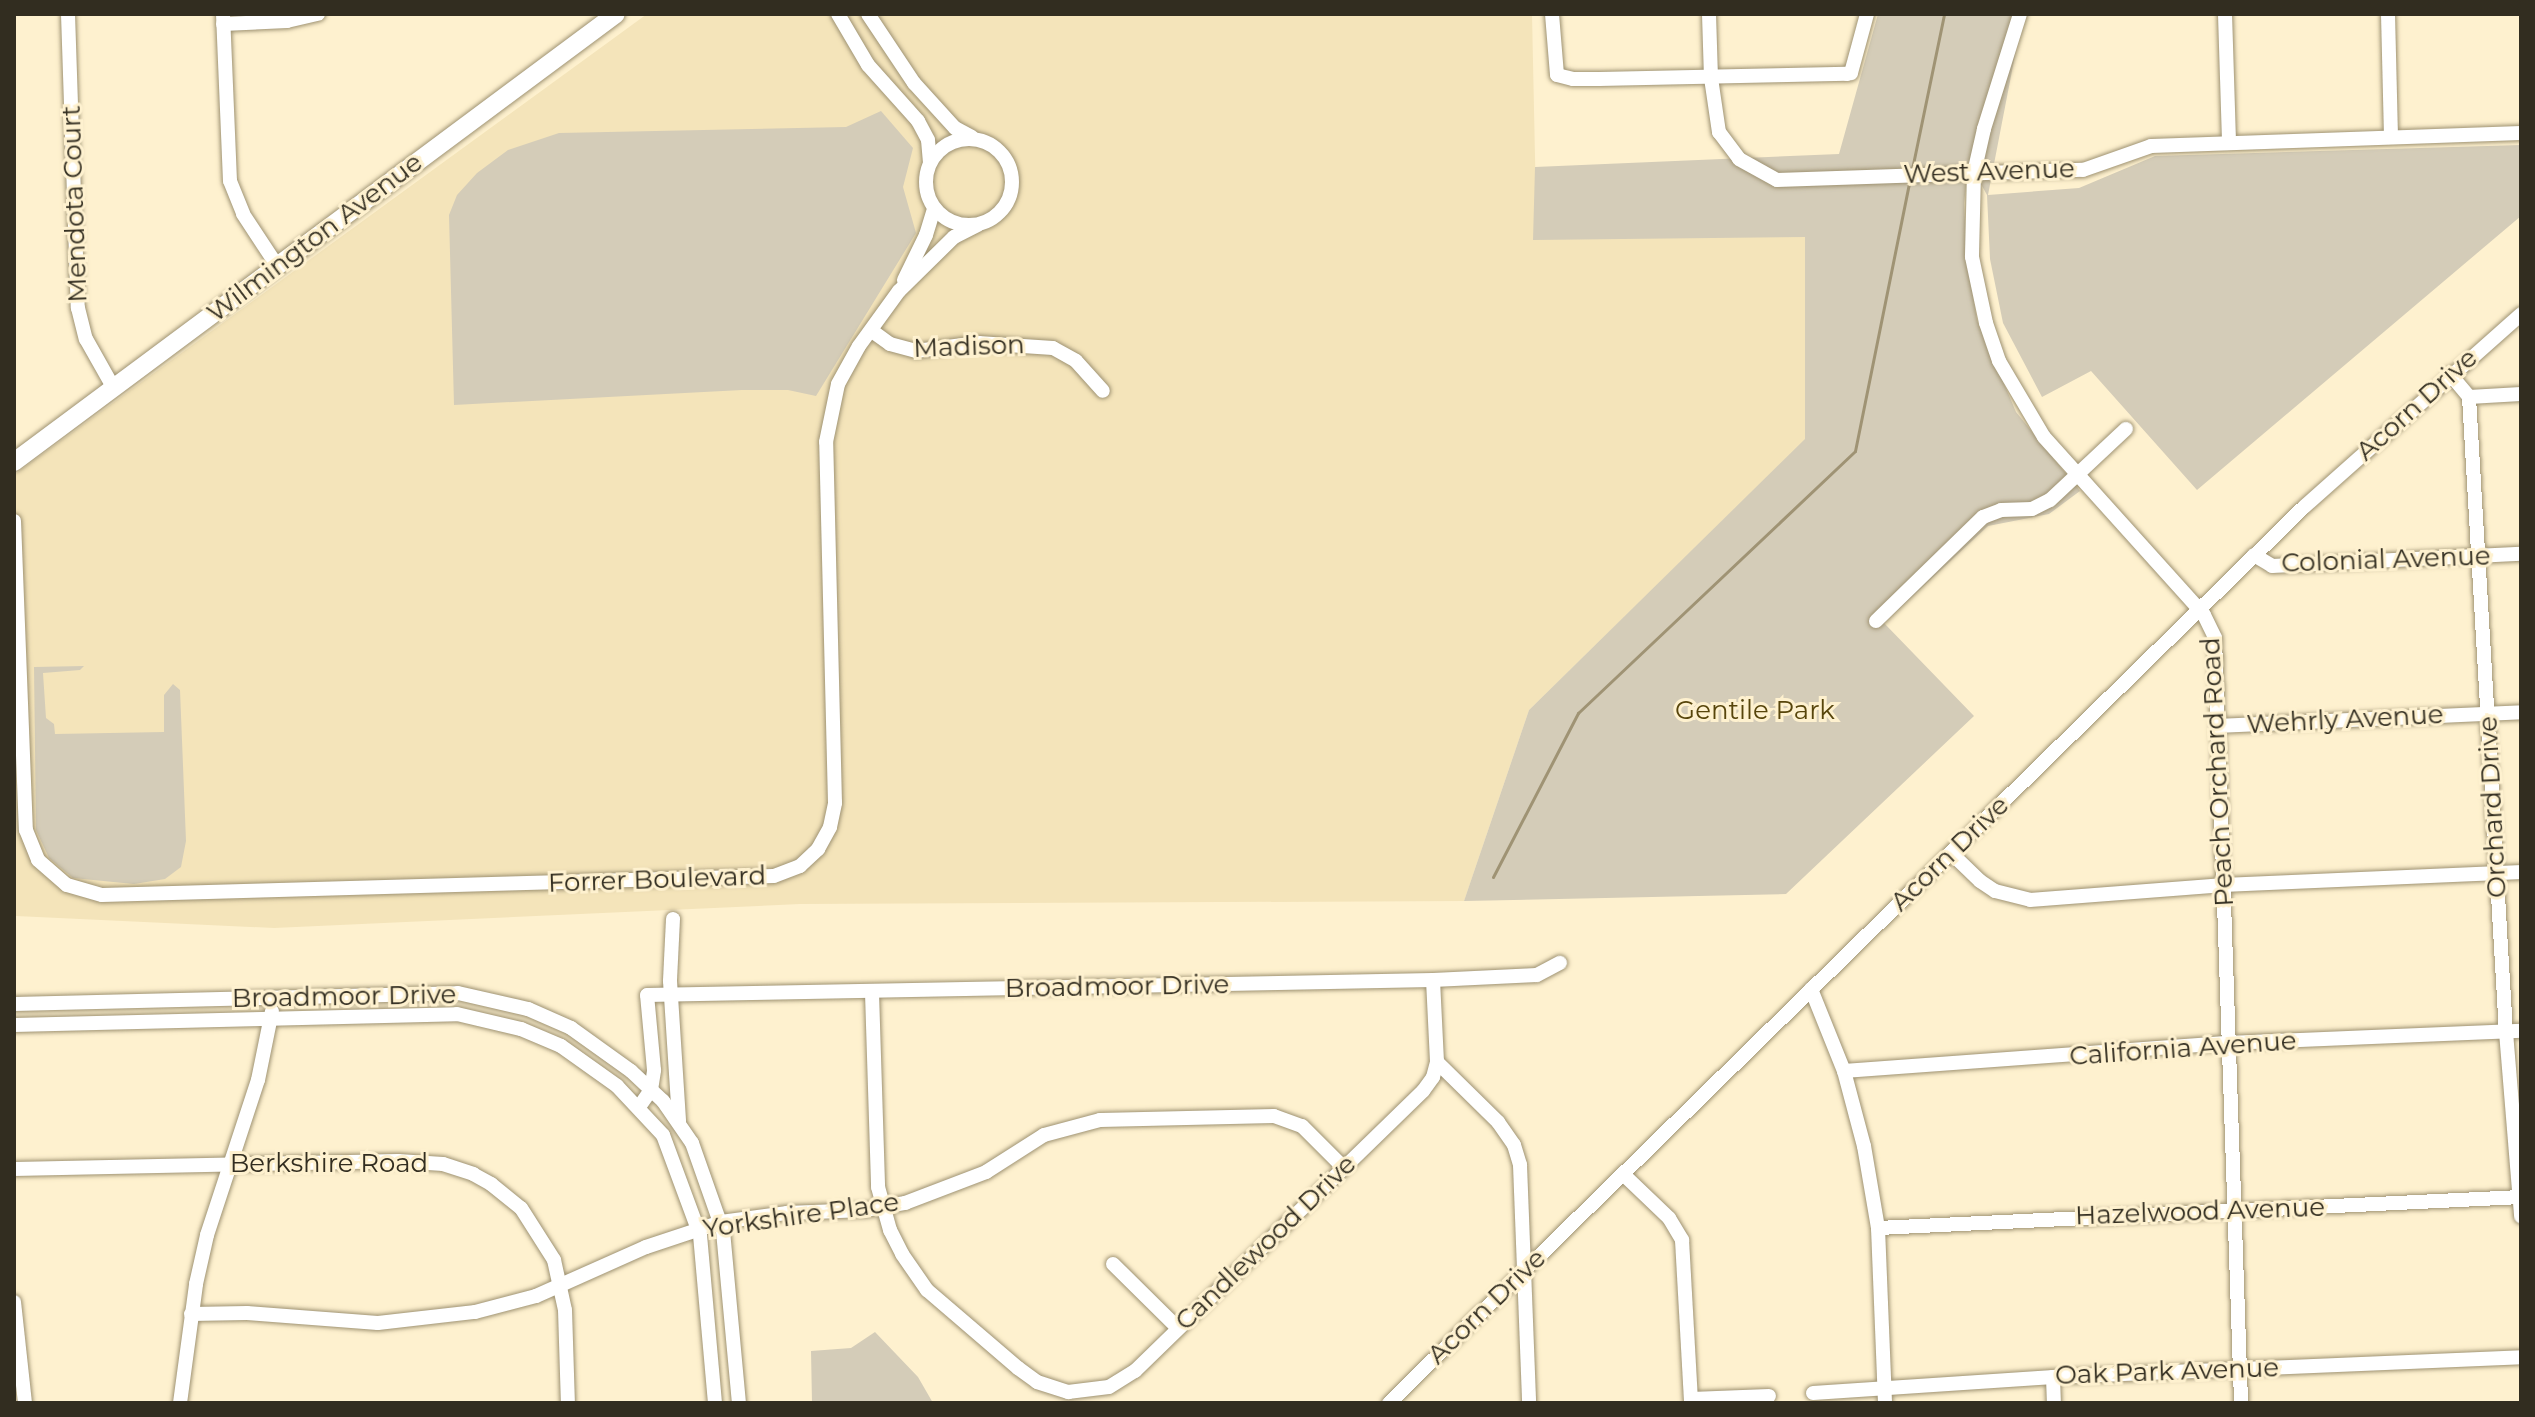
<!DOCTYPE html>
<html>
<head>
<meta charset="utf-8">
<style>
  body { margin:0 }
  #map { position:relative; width:2535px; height:1417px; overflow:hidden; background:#fef1cf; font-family:Montserrat,sans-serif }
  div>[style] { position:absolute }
  .built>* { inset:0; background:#f4e4ba }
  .green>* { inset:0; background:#d4ccb8 }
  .stream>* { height:3px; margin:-1.5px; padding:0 1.5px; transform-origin:1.5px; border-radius:1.5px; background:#9f9374 }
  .roads { filter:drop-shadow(0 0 2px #9e9272) drop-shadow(0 0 2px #9e9272) }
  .minor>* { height:14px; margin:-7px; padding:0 7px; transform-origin:7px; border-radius:7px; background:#fff }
  .minor>.ring { margin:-7px; padding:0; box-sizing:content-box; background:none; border:14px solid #fff; border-radius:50% }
  .major>* { height:18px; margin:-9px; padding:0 9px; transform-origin:9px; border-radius:9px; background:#fff }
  span { translate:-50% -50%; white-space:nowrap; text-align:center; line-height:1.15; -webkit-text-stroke:6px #fef1cf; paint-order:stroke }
  .street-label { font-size:26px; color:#322d20 }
  .park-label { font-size:26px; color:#57450b }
  .frame { position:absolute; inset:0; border:16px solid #322d20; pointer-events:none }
</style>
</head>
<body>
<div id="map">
  <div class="built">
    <i style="clip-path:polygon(647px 14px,1532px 14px,1536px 204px,1847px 236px,1810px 435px,1529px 710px,1464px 901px,800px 904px,274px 928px,16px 916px,14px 475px)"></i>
  </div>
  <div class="green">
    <i style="clip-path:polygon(1878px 14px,2023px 14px,1988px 195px,2079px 188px,2155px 156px,2521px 145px,2521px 216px,2197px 490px,2091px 371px,2042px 397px,2003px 323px,1990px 259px,1987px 195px,1975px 173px,1967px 179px,1964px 203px,1967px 259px,1977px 320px,2016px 412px,2080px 491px,2049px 514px,1988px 526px,1884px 623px,1974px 716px,1786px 894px,1464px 901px,1529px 710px,1805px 439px,1805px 237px,1533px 240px,1535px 167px,1839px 154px)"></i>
    <i style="clip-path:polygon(881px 111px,913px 148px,903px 187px,916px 233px,816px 396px,788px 390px,742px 390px,454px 405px,449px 215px,457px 195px,477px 173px,508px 150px,559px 133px,846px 127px)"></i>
    <i style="clip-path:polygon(84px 666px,80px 670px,43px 673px,46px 718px,54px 724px,55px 734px,164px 732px,164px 695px,173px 684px,180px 690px,186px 841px,181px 867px,165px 879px,134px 884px,73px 878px,49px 858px,36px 830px,34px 667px)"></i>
    <i style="clip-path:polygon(875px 1332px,918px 1377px,933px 1403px,812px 1403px,811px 1351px,851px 1348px)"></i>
  </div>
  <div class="stream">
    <i style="left:1912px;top:169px;width:158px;rotate:-78.3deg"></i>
    <i style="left:1493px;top:877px;width:185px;rotate:-62.6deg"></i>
    <i style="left:1578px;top:713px;width:381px;rotate:-43.4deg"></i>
    <i style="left:1855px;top:451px;width:273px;rotate:-78.6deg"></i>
  </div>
  <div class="roads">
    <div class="minor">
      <i style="left:68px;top:14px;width:294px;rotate:88.1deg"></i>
      <i style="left:78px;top:308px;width:32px;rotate:76deg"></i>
      <i style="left:86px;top:339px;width:55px;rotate:60.6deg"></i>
      <i style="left:223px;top:14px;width:167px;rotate:87.6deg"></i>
      <i style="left:230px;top:181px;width:35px;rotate:68deg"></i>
      <i style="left:243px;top:214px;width:64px;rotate:56.6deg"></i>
      <i style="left:838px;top:14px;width:59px;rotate:59.5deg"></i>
      <i style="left:868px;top:65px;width:75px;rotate:48.2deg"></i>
      <i style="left:918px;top:121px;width:21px;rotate:62deg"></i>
      <i style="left:928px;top:140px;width:23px;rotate:85deg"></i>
      <i style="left:868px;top:14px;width:83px;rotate:56.3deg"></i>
      <i style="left:914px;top:83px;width:61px;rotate:47.7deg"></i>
      <i style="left:955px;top:128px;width:19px;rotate:28deg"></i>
      <i style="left:1552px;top:14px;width:61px;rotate:85.3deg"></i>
      <i style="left:1557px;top:75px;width:16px;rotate:14deg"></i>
      <i style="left:1573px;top:79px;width:26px"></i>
      <i style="left:1599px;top:79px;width:248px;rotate:-1.2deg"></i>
      <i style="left:1847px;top:74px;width:4px;rotate:-14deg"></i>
      <i style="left:1851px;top:73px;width:61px;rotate:-74.8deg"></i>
      <i style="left:1709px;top:14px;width:64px;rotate:88.2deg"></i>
      <i style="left:1711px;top:78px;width:55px;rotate:81.6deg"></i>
      <i style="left:1719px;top:132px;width:34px;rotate:53deg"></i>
      <i style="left:1739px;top:159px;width:43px;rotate:28.9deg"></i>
      <i style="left:1777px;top:180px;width:306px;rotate:-1.9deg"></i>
      <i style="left:2083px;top:170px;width:72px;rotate:-19.4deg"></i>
      <i style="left:2151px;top:146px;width:370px;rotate:-2deg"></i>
      <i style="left:2020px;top:14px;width:121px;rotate:107.4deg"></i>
      <i style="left:1984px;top:129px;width:45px;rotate:102.8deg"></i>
      <i style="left:1974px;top:173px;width:84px;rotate:91.4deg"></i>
      <i style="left:1972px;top:257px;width:67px;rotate:78deg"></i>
      <i style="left:1986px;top:323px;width:40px;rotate:71.1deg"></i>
      <i style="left:1999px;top:361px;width:88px;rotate:59.4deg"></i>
      <i style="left:2044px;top:437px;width:239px;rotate:48deg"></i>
      <i style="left:2204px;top:615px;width:25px;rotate:64deg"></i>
      <i style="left:2215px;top:638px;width:765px;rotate:88.05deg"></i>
      <i style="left:2225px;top:14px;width:129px;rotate:88.2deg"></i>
      <i style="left:2388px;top:14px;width:123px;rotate:88.6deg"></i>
      <i style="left:223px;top:24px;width:64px;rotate:-2.7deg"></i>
      <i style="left:287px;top:21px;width:32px;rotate:-13deg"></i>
      <i class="ring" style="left:926px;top:139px;width:72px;height:72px"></i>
      <i style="left:904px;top:280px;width:50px;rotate:-63.9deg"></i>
      <i style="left:926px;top:235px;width:28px;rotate:-73deg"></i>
      <i style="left:872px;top:331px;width:22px;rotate:36deg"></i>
      <i style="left:890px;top:344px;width:27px;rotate:15deg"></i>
      <i style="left:916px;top:351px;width:63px;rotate:-7.4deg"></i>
      <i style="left:978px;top:343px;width:75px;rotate:3.8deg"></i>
      <i style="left:1053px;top:348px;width:26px;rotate:29deg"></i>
      <i style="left:1076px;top:361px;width:40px;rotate:48deg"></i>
      <i style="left:2450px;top:374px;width:30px;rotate:50deg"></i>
      <i style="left:2469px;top:397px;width:52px;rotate:-3.3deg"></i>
      <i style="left:2469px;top:397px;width:636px;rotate:86.67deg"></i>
      <i style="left:2506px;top:1032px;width:185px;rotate:85.3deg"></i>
      <i style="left:14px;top:521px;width:309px;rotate:87.8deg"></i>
      <i style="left:26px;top:830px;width:32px;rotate:68deg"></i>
      <i style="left:38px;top:860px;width:38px;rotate:41deg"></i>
      <i style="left:67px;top:885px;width:36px;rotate:16deg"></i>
      <i style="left:102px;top:895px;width:672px;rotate:-1.62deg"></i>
      <i style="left:774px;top:876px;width:28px;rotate:-21deg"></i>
      <i style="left:800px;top:866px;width:25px;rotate:-43deg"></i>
      <i style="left:818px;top:849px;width:25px;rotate:-61deg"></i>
      <i style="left:830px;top:827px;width:25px;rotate:-78deg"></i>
      <i style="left:835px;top:803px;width:361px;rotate:-91.4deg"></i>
      <i style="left:826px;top:442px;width:59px;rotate:-78.3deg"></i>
      <i style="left:838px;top:384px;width:43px;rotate:-61.1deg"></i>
      <i style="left:859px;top:346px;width:68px;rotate:-54deg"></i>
      <i style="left:899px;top:291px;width:77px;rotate:-44.5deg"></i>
      <i style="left:954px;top:237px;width:27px;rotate:-27deg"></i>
      <i style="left:2254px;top:555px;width:21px;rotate:31deg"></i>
      <i style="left:2272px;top:566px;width:249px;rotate:-2.8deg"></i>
      <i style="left:1876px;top:621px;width:149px;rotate:-44.2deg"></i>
      <i style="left:1983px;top:517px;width:19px;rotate:-21deg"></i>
      <i style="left:2001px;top:510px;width:31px;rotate:-2deg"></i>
      <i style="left:2032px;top:509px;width:20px;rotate:-27deg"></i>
      <i style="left:2050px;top:500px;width:104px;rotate:-43.1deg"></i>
      <i style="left:2218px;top:726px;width:303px;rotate:-2.6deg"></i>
      <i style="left:1951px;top:853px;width:40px;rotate:44deg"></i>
      <i style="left:1980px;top:881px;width:18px;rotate:34deg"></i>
      <i style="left:1995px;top:891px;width:36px;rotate:14deg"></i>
      <i style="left:2030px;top:900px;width:195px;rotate:-4.4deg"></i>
      <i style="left:2224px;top:885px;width:297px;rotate:-2.5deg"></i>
      <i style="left:673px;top:919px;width:62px;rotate:92.8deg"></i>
      <i style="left:670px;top:981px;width:141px;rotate:86.3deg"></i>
      <i style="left:1433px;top:980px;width:82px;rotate:87.2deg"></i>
      <i style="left:1437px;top:1062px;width:86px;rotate:44.5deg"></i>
      <i style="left:1498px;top:1122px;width:28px;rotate:55deg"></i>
      <i style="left:1514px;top:1145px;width:21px;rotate:73deg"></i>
      <i style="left:1520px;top:1165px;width:238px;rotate:87.8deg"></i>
      <i style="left:1811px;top:989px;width:88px;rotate:68.1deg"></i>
      <i style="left:1844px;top:1071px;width:78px;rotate:75.1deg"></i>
      <i style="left:1864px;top:1146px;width:83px;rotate:80.3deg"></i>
      <i style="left:1878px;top:1228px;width:175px;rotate:87.7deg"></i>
      <i style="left:872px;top:993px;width:194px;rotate:88.2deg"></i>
      <i style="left:878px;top:1187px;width:45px;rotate:74.4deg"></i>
      <i style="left:890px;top:1230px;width:27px;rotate:63deg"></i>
      <i style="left:902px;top:1254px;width:44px;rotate:55.2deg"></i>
      <i style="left:927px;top:1290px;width:120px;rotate:40.6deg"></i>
      <i style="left:1018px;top:1368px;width:24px;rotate:36deg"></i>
      <i style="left:1037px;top:1382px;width:33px;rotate:18deg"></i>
      <i style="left:1068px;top:1392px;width:41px;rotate:-7deg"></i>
      <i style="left:1109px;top:1387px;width:31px;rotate:-32deg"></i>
      <i style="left:1135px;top:1371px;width:402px;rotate:-44.2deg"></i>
      <i style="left:1423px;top:1091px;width:17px;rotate:-54deg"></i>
      <i style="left:1433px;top:1077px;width:16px;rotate:-75deg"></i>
      <i style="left:14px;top:1004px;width:444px;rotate:-1.4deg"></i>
      <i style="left:458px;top:993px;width:72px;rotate:12.9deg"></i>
      <i style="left:528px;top:1009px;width:47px;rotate:23.8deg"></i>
      <i style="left:571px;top:1028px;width:74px;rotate:35.6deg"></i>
      <i style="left:631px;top:1071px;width:44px;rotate:43.2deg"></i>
      <i style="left:663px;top:1101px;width:51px;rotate:55.4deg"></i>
      <i style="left:692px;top:1143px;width:93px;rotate:70.6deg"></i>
      <i style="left:723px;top:1231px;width:173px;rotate:84.7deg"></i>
      <i style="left:14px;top:1025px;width:443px;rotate:-1.4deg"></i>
      <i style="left:457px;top:1014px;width:66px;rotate:13.2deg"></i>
      <i style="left:521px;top:1029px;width:43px;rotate:23deg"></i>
      <i style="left:561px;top:1046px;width:69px;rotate:35.5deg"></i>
      <i style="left:617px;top:1086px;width:67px;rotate:46.8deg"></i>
      <i style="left:663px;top:1135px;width:107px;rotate:69.7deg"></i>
      <i style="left:700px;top:1235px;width:169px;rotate:84.9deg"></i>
      <i style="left:1844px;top:1071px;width:386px;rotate:-4.2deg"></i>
      <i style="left:2229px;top:1043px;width:292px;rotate:-2.4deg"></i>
      <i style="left:639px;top:1107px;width:21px;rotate:-55deg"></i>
      <i style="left:651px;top:1090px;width:20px;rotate:-81deg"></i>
      <i style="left:654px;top:1070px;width:75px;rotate:-95.3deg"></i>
      <i style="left:647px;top:995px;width:786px;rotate:-1.09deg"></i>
      <i style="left:1433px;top:980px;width:104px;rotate:-2.8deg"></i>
      <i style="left:1537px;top:975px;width:26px;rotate:-28deg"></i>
      <i style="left:14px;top:1169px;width:384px;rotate:-1.2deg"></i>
      <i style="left:398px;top:1161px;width:45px;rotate:3.8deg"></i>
      <i style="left:443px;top:1164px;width:32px;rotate:18deg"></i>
      <i style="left:473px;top:1174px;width:21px;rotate:29deg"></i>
      <i style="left:491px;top:1184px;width:38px;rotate:39deg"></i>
      <i style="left:521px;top:1208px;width:62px;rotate:57.6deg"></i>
      <i style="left:554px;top:1260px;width:51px;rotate:77.6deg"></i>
      <i style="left:565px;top:1310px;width:93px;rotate:88.2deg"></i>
      <i style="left:1623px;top:1174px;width:64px;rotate:43.7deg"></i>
      <i style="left:1669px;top:1218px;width:26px;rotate:59deg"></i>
      <i style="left:1682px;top:1240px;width:163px;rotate:86.8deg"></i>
      <i style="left:1878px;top:1228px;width:644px;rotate:-2.76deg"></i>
      <i style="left:1113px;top:1264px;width:91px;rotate:44.6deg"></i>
      <i style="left:14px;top:1302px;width:102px;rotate:83.8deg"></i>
      <i style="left:191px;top:1314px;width:56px;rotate:-1deg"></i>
      <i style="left:247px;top:1313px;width:131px;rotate:4.4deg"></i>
      <i style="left:378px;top:1323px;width:98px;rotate:-6.5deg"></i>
      <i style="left:475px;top:1312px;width:63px;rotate:-14.7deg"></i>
      <i style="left:536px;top:1296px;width:120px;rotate:-24deg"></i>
      <i style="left:646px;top:1247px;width:79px;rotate:-18.4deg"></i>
      <i style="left:721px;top:1222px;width:67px;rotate:-7.8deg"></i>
      <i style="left:787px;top:1213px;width:78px;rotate:-2.2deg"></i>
      <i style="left:865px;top:1210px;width:41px;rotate:-9.9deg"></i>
      <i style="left:905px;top:1203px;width:87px;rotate:-20.9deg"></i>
      <i style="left:986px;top:1172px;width:69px;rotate:-32.5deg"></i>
      <i style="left:1044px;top:1135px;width:58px;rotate:-15deg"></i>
      <i style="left:1100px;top:1120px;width:174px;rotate:-1.3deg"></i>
      <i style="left:1274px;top:1116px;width:30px;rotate:20deg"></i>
      <i style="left:1302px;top:1126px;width:58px;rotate:45deg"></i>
      <i style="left:2053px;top:1377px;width:26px;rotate:88deg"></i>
      <i style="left:1813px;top:1393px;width:241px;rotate:-3.8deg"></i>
      <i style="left:2053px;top:1377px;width:468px;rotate:-2.4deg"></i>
      <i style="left:1691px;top:1399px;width:78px;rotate:-2.2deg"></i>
      <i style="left:180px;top:1403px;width:120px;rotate:-82.3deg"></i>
      <i style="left:196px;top:1284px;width:50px;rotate:-77.3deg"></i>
      <i style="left:207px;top:1235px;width:163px;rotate:-71.8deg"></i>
      <i style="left:258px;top:1080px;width:70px;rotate:-78.5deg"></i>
      <i style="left:1389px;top:1403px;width:1282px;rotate:-44.4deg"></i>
      <i style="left:2305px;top:506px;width:289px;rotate:-41.6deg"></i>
    </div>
    <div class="major">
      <i style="left:14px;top:462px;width:750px;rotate:-36.66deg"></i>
    </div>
  </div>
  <div class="street-label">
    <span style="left:1989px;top:172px;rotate:-2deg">West Avenue</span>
    <span style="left:75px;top:204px;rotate:-92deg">Mendota Court</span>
    <span style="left:315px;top:238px;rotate:-37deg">Wilmington Avenue</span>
    <span style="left:969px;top:347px;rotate:-2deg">Madison</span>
    <span style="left:2417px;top:405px;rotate:-42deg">Acorn Drive</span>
    <span style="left:2386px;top:560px;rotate:-2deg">Colonial Avenue</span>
    <span style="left:2345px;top:720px;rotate:-3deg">Wehrly Avenue</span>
    <span style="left:2218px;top:772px;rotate:-93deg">Peach Orchard Road</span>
    <span style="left:2493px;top:807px;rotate:-93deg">Orchard Drive</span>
    <span style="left:1950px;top:854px;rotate:-44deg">Acorn Drive</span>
    <span style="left:657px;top:880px;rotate:-2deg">Forrer Boulevard</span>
    <span style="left:1117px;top:987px;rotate:-1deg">Broadmoor Drive</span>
    <span style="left:344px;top:997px;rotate:-1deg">Broadmoor Drive</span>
    <span style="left:2183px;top:1049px;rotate:-4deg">California Avenue</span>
    <span style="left:329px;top:1164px">Berkshire Road</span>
    <span style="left:2200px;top:1212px;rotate:-2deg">Hazelwood Avenue</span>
    <span style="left:801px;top:1216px;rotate:-8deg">Yorkshire Place</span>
    <span style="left:1266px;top:1243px;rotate:-44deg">Candlewood Drive</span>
    <span style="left:1487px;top:1307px;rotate:-44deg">Acorn Drive</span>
    <span style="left:2167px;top:1372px;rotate:-2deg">Oak Park Avenue</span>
  </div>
  <div class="park-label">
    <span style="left:1755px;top:711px">Gentile Park</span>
  </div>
  <div class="frame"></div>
</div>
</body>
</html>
